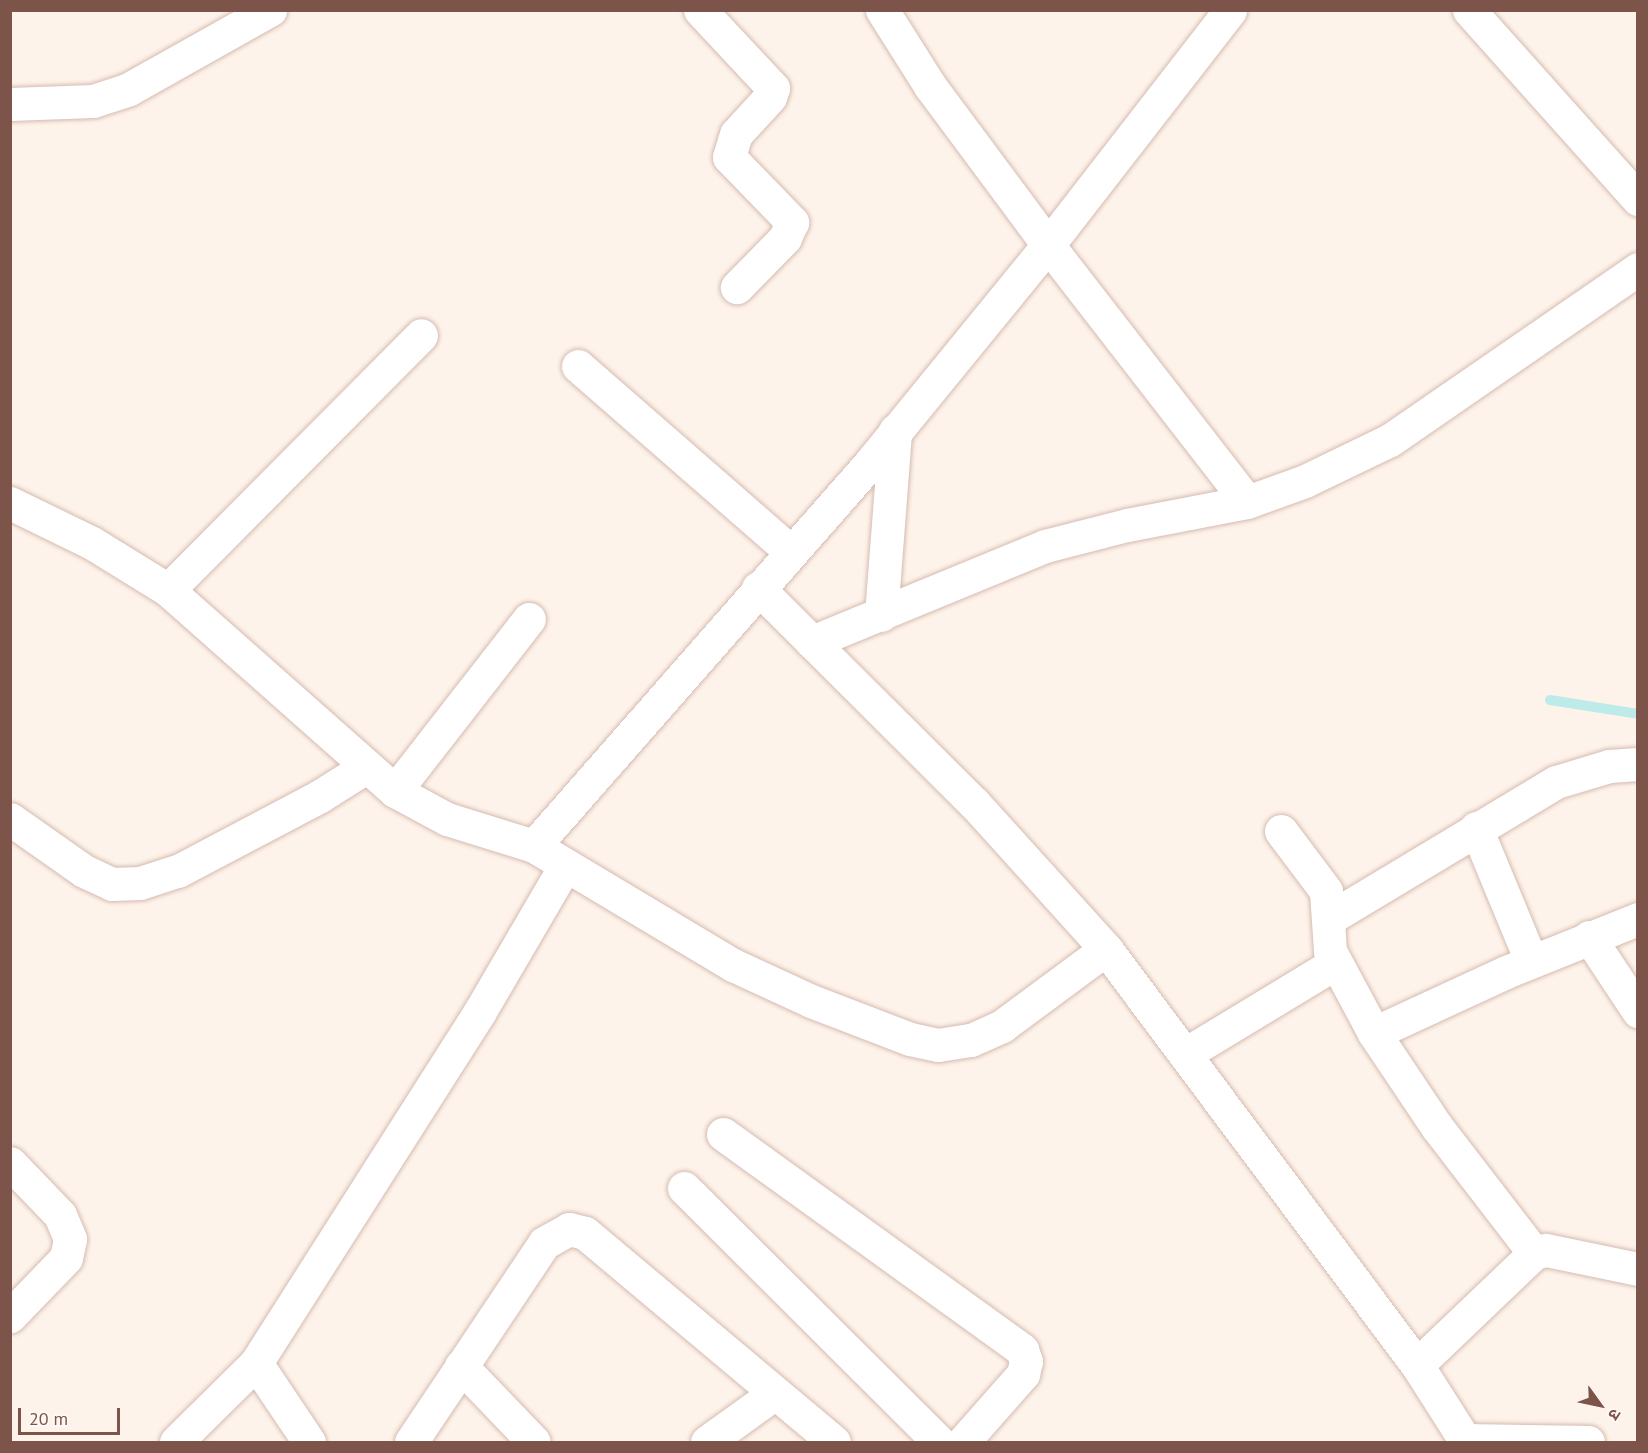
<!DOCTYPE html>
<html>
<head>
<meta charset="utf-8">
<style>
  body { margin:0 }
  #map { position:relative; width:1648px; height:1453px; overflow:hidden; background:#fef3ea; font-family:"PT Sans","Noto Sans Devanagari",sans-serif }
  div>[style] { position:absolute }
  .stream>* { height:10px; margin:-5px; padding:0 5px; transform-origin:5px; border-radius:5px; background:#bcebea }
  .roads { filter:drop-shadow(0 0 2px #d5bbb1) drop-shadow(0 0 2px #d5bbb1) }
  .minor>* { height:33px; margin:-16.5px; padding:0 16.5px; transform-origin:16.5px; border-radius:16.5px; background:#fff }
  span { translate:-50% -50%; white-space:nowrap; text-align:center; line-height:1.15; -webkit-text-stroke:4.5px #fff8f3; paint-order:stroke }
  .frame { position:absolute; inset:0; border:12px solid #7d544a; pointer-events:none }
  .north { position:absolute; left:1570px; top:1375px; width:60px; height:60px; -webkit-text-stroke:4px #fff8f3; paint-order:stroke; rotate:123deg; font-size:16px; font-weight:700; line-height:24px; text-align:center; color:#7d544a }
  .north::after { content:''; display:block; margin:auto; width:21px; height:27px; background:#7d544a; clip-path:polygon(50% 0,100% 100%,50% 72%,0 100%) }
  .scale { position:absolute; left:18px; top:1408px; width:102px; height:27px; box-sizing:border-box; border:3px solid #7d544a; border-top:0; padding-left:8px; font-size:18px; line-height:21px; white-space:nowrap; color:#7d544a; -webkit-text-stroke:4px #fff8f3; paint-order:stroke }
</style>
</head>
<body>
<div id="map">
  <div class="stream">
    <i style="left:1550px;top:700px;width:89px;rotate:9deg"></i>
  </div>
  <div class="roads">
    <div class="minor">
      <i style="left:700px;top:10px;width:107px;rotate:46.9deg"></i>
      <i style="left:773px;top:88px;width:9px;rotate:108deg"></i>
      <i style="left:770px;top:97px;width:50px;rotate:132.6deg"></i>
      <i style="left:736px;top:134px;width:24px;rotate:107deg"></i>
      <i style="left:729px;top:157px;width:91px;rotate:45.9deg"></i>
      <i style="left:792px;top:222px;width:17px;rotate:114deg"></i>
      <i style="left:785px;top:238px;width:69px;rotate:134.4deg"></i>
      <i style="left:882px;top:10px;width:90px;rotate:57.7deg"></i>
      <i style="left:930px;top:86px;width:198px;rotate:53.4deg"></i>
      <i style="left:1048px;top:245px;width:325px;rotate:52.2deg"></i>
      <i style="left:1247px;top:502px;width:62px;rotate:-19.9deg"></i>
      <i style="left:1305px;top:481px;width:94px;rotate:-25.8deg"></i>
      <i style="left:1390px;top:440px;width:301px;rotate:-34.6deg"></i>
      <i style="left:1469px;top:10px;width:254px;rotate:48.2deg"></i>
      <i style="left:10px;top:104px;width:83px;rotate:-2.1deg"></i>
      <i style="left:93px;top:101px;width:38px;rotate:-18deg"></i>
      <i style="left:129px;top:89px;width:162px;rotate:-29.3deg"></i>
      <i style="left:578px;top:366px;width:281px;rotate:41.1deg"></i>
      <i style="left:10px;top:503px;width:91px;rotate:26deg"></i>
      <i style="left:92px;top:543px;width:89px;rotate:31.7deg"></i>
      <i style="left:168px;top:590px;width:303px;rotate:41.5deg"></i>
      <i style="left:395px;top:791px;width:59px;rotate:28.3deg"></i>
      <i style="left:447px;top:819px;width:91px;rotate:17.2deg"></i>
      <i style="left:534px;top:846px;width:232px;rotate:30.9deg"></i>
      <i style="left:733px;top:965px;width:86px;rotate:24.8deg"></i>
      <i style="left:811px;top:1001px;width:106px;rotate:21deg"></i>
      <i style="left:910px;top:1039px;width:29px;rotate:12deg"></i>
      <i style="left:938px;top:1045px;width:33px;rotate:-9deg"></i>
      <i style="left:971px;top:1040px;width:34px;rotate:-24deg"></i>
      <i style="left:1002px;top:1026px;width:129px;rotate:-36.5deg"></i>
      <i style="left:758px;top:588px;width:305px;rotate:44.9deg"></i>
      <i style="left:974px;top:803px;width:197px;rotate:47.9deg"></i>
      <i style="left:1106px;top:949px;width:519px;rotate:53.22deg"></i>
      <i style="left:1417px;top:1365px;width:91px;rotate:57.5deg"></i>
      <i style="left:168px;top:590px;width:359px;rotate:-45.2deg"></i>
      <i style="left:881px;top:615px;width:185px;rotate:-85.6deg"></i>
      <i style="left:812px;top:642px;width:252px;rotate:-22.4deg"></i>
      <i style="left:1045px;top:546px;width:85px;rotate:-14.4deg"></i>
      <i style="left:1127px;top:525px;width:122px;rotate:-10.9deg"></i>
      <i style="left:395px;top:791px;width:218px;rotate:-52.1deg"></i>
      <i style="left:10px;top:819px;width:90px;rotate:35.1deg"></i>
      <i style="left:84px;top:871px;width:31px;rotate:25deg"></i>
      <i style="left:112px;top:884px;width:28px;rotate:-2deg"></i>
      <i style="left:140px;top:883px;width:40px;rotate:-18deg"></i>
      <i style="left:178px;top:871px;width:161px;rotate:-27.8deg"></i>
      <i style="left:320px;top:796px;width:54px;rotate:-32.2deg"></i>
      <i style="left:1476px;top:828px;width:144px;rotate:67.5deg"></i>
      <i style="left:1281px;top:831px;width:75px;rotate:53.1deg"></i>
      <i style="left:1326px;top:891px;width:60px;rotate:86.2deg"></i>
      <i style="left:1330px;top:951px;width:93px;rotate:61.8deg"></i>
      <i style="left:1374px;top:1033px;width:113px;rotate:56.2deg"></i>
      <i style="left:1437px;top:1127px;width:159px;rotate:52.4deg"></i>
      <i style="left:534px;top:846px;width:511px;rotate:-48.73deg"></i>
      <i style="left:871px;top:462px;width:280px;rotate:-50.8deg"></i>
      <i style="left:1048px;top:245px;width:297px;rotate:-52.2deg"></i>
      <i style="left:1328px;top:919px;width:266px;rotate:-31deg"></i>
      <i style="left:1556px;top:782px;width:55px;rotate:-16.8deg"></i>
      <i style="left:1609px;top:766px;width:29px;rotate:-4deg"></i>
      <i style="left:1589px;top:937px;width:89px;rotate:56.5deg"></i>
      <i style="left:1374px;top:1033px;width:145px;rotate:-24.8deg"></i>
      <i style="left:1506px;top:972px;width:142px;rotate:-21.9deg"></i>
      <i style="left:1185px;top:1054px;width:175px;rotate:-31.2deg"></i>
      <i style="left:723px;top:1134px;width:369px;rotate:35.8deg"></i>
      <i style="left:1022px;top:1350px;width:12px;rotate:70deg"></i>
      <i style="left:1026px;top:1361px;width:13px;rotate:103deg"></i>
      <i style="left:1023px;top:1374px;width:91px;rotate:131.4deg"></i>
      <i style="left:10px;top:1163px;width:72px;rotate:46.1deg"></i>
      <i style="left:60px;top:1215px;width:26px;rotate:67deg"></i>
      <i style="left:70px;top:1239px;width:19px;rotate:102deg"></i>
      <i style="left:66px;top:1258px;width:81px;rotate:134deg"></i>
      <i style="left:684px;top:1188px;width:360px;rotate:44.9deg"></i>
      <i style="left:256px;top:1363px;width:415px;rotate:-57.5deg"></i>
      <i style="left:479px;top:1013px;width:170px;rotate:-59.7deg"></i>
      <i style="left:1417px;top:1365px;width:162px;rotate:-43.7deg"></i>
      <i style="left:1534px;top:1253px;width:12px;rotate:-14deg"></i>
      <i style="left:1546px;top:1250px;width:94px;rotate:11.7deg"></i>
      <i style="left:461px;top:1366px;width:105px;rotate:46.2deg"></i>
      <i style="left:1465px;top:1440px;width:123px;rotate:0.9deg"></i>
      <i style="left:176px;top:1442px;width:112px;rotate:-44.6deg"></i>
      <i style="left:256px;top:1363px;width:95px;rotate:56.1deg"></i>
      <i style="left:411px;top:1442px;width:239px;rotate:-56.2deg"></i>
      <i style="left:544px;top:1243px;width:29px;rotate:-29deg"></i>
      <i style="left:569px;top:1229px;width:16px;rotate:14deg"></i>
      <i style="left:585px;top:1233px;width:325px;rotate:40deg"></i>
      <i style="left:707px;top:1442px;width:84px;rotate:-35.8deg"></i>
    </div>
  </div>
  <div class="frame"></div>
  <div class="north">उ</div>
  <div class="scale">20 m</div>
</div>
</body>
</html>
